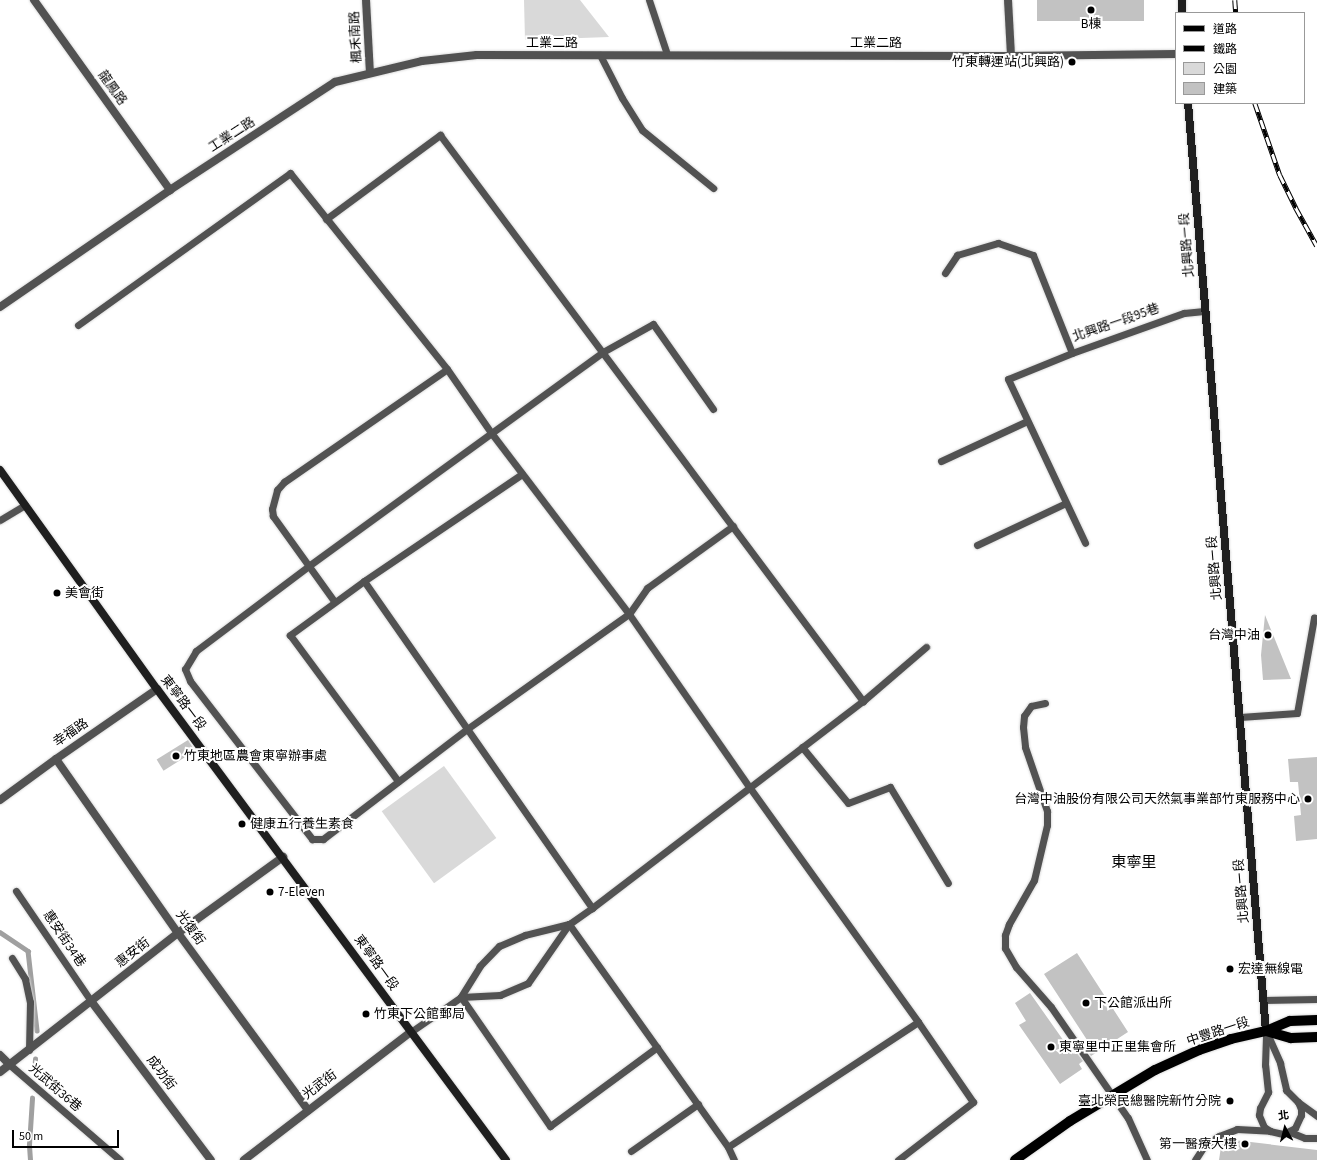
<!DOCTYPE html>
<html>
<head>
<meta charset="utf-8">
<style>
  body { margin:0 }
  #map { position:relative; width:1317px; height:1160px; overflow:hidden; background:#fff; font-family:"Source Sans 3","Noto Sans TC",sans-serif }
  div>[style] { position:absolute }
  .green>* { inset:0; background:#d9d9d9; transform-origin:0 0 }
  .stream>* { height:4.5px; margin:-2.25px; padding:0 2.25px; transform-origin:2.25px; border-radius:2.25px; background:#a0a0a0 }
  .building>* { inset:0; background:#c2c2c2; transform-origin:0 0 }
  .roads { filter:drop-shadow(0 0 1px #dbdbdb) drop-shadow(0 0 1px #dbdbdb) }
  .lane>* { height:7px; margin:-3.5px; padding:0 3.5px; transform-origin:3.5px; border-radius:3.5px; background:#525252 }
  .street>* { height:8px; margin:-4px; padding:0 4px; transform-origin:4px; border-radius:4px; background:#525252 }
  .secondary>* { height:8px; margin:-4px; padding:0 4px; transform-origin:4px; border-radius:4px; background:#1f1f1f }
  .primary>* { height:10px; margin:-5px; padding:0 5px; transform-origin:5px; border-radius:5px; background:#000 }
  .rail>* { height:4.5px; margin-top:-2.25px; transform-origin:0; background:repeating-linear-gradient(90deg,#fff 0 9px,#000 0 18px); box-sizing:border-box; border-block:1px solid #000 }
  .dots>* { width:11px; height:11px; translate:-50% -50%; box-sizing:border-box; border:2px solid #fff; border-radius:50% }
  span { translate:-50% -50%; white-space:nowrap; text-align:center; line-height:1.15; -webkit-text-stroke:4px #fff; paint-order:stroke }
  .poi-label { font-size:13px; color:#000 }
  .right { translate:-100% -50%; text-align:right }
  .left { translate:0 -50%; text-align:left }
  .street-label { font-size:13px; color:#000 }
  .quarter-label { font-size:15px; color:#000 }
  .legend { position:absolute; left:1175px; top:12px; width:130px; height:92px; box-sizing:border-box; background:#fff; border:1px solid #999; margin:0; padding:5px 7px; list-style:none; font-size:12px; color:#000 }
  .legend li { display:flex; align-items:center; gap:8px; height:20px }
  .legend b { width:20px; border:1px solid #999 }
  .north { position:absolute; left:1265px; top:1108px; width:40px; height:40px; -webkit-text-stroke:3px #fff; paint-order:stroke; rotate:353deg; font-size:11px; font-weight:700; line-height:16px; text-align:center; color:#000 }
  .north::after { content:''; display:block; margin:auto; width:14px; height:18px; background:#000; clip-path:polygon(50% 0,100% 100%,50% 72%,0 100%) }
  .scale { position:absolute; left:12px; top:1130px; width:107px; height:18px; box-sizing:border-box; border:2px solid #000; border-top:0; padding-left:5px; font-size:12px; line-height:14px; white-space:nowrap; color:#000; -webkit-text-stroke:3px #fff; paint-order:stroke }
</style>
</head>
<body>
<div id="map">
  <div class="green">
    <i style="clip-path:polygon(524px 0,580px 0,609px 37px,525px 40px)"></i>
    <i style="left:444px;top:766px;width:89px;height:77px;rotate:54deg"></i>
  </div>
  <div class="stream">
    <i style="left:0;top:932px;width:34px;rotate:34deg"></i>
    <i style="left:28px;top:951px;width:80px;rotate:83.5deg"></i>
    <i style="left:34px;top:1071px;width:12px;rotate:-85deg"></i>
    <i style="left:30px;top:1160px;width:15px;rotate:-94deg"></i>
    <i style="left:29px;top:1145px;width:47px;rotate:-86.3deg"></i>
  </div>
  <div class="building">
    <i style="left:1037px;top:0;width:107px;height:21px"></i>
    <i style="clip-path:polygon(1265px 615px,1291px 679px,1263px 680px,1261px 655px)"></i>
    <i style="left:188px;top:740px;width:13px;height:37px;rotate:58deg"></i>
    <i style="clip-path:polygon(1317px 757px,1317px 839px,1296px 841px,1294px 816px,1301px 815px,1298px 782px,1290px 782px,1288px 759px)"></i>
    <i style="clip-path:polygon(1077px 953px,1128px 1032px,1091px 1056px,1084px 1046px,1089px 1043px,1044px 974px)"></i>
    <i style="clip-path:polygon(1030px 993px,1073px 1054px,1076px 1052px,1083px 1061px,1079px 1064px,1082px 1069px,1060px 1084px,1019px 1025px,1026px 1021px,1015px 1003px)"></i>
    <i style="clip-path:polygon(1225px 1139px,1317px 1150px,1317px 1160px,1219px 1160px,1222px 1140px)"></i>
  </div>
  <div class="roads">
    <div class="lane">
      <i style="left:649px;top:0;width:57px;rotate:71.6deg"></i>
      <i style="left:600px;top:55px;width:48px;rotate:62.9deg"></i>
      <i style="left:622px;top:98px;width:38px;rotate:58deg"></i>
      <i style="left:642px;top:130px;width:92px;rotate:39.2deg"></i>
      <i style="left:326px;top:219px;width:142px;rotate:-36.4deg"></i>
      <i style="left:440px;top:135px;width:707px;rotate:53.23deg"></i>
      <i style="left:945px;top:273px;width:22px;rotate:-56deg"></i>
      <i style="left:957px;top:255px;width:43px;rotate:-16.3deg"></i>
      <i style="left:998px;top:243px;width:37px;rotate:19deg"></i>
      <i style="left:1033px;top:255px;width:105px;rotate:68.3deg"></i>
      <i style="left:1072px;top:353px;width:119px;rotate:-19.7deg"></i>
      <i style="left:1184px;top:313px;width:20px;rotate:-6deg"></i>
      <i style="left:78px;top:325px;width:261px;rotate:-35.6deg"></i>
      <i style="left:290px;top:173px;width:251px;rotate:51.3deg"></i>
      <i style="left:1072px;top:353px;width:69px;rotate:157.9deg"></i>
      <i style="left:1008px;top:379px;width:181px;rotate:64.8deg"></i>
      <i style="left:713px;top:409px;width:104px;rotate:-125.2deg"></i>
      <i style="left:653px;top:324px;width:57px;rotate:150.8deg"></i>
      <i style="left:603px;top:352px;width:362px;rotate:144deg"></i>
      <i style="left:310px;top:565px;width:143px;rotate:143deg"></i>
      <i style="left:196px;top:651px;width:21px;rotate:121deg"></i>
      <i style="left:185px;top:669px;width:13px;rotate:67deg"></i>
      <i style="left:190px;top:681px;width:200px;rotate:52.3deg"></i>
      <i style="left:312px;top:839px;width:11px"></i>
      <i style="left:323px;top:839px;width:181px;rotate:-37.4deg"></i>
      <i style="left:467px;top:729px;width:199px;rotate:-35.4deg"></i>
      <i style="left:629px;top:614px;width:32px;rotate:-55deg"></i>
      <i style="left:647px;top:588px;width:106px;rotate:-35.8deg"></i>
      <i style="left:941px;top:461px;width:95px;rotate:-24.9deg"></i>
      <i style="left:522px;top:474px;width:191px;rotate:145.9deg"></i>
      <i style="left:364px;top:581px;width:399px;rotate:55.1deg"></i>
      <i style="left:592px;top:908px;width:28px;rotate:145deg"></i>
      <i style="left:569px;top:924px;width:45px;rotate:166deg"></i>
      <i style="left:525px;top:935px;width:28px;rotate:157deg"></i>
      <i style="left:499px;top:946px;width:28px;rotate:134deg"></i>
      <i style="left:480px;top:966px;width:36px;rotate:122deg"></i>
      <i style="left:461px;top:997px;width:39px;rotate:-3deg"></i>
      <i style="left:500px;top:995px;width:30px;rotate:-23deg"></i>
      <i style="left:528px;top:983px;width:72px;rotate:-55.2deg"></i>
      <i style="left:0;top:520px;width:29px;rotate:-31deg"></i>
      <i style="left:977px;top:545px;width:98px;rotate:-25.3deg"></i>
      <i style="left:364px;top:581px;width:92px;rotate:143.9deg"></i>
      <i style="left:290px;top:635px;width:182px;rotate:53.5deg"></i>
      <i style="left:334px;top:601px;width:105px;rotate:-125.7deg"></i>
      <i style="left:273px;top:516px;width:7px;rotate:-98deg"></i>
      <i style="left:272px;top:509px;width:20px;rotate:-75deg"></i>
      <i style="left:277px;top:490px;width:11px;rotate:-49deg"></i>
      <i style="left:284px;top:482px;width:198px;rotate:-34.7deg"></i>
      <i style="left:447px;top:369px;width:79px;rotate:55.3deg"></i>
      <i style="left:492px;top:434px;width:226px;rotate:52.7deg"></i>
      <i style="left:629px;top:614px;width:212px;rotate:55.2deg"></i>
      <i style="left:750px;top:788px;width:288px;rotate:54.3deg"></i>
      <i style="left:918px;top:1022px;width:227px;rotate:146.7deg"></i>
      <i style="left:728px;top:1147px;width:274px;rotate:-125.5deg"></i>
      <i style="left:1045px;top:703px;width:14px;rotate:168deg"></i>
      <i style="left:1031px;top:706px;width:12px;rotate:125deg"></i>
      <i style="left:1024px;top:716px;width:11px;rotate:95deg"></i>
      <i style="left:1023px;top:727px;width:20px;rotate:84deg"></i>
      <i style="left:1025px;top:747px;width:68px;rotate:71deg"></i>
      <i style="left:1047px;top:811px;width:14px;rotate:90deg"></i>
      <i style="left:1047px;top:825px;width:57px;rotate:103.3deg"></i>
      <i style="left:1034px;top:880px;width:51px;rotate:119.6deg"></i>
      <i style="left:1009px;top:924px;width:12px;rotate:110deg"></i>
      <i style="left:1005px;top:935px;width:13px;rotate:90deg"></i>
      <i style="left:1005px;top:948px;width:22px;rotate:60deg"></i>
      <i style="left:1016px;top:967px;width:53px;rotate:48.8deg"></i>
      <i style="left:1051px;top:1007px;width:135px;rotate:55.3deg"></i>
      <i style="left:1128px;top:1118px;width:46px;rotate:65.7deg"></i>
      <i style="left:1240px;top:717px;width:57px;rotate:-4deg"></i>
      <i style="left:1297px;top:713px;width:97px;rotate:-79.9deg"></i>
      <i style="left:1314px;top:618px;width:3px"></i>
      <i style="left:802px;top:747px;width:72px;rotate:50.6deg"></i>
      <i style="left:848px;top:803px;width:45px;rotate:-20.9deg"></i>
      <i style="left:890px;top:787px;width:112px;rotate:58.9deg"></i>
      <i style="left:16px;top:891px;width:133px;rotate:55.7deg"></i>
      <i style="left:592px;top:908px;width:341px;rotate:-37.4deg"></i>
      <i style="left:863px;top:701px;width:83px;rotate:-40.6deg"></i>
      <i style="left:12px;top:958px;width:25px;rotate:58deg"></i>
      <i style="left:25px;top:979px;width:24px;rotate:78deg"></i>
      <i style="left:30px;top:1002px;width:48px;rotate:91.2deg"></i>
      <i style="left:1263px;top:1000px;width:54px;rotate:-1.1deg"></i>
      <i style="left:412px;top:1031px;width:60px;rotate:-34.8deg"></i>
      <i style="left:461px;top:997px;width:157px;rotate:55.4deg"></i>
      <i style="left:550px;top:1126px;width:133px;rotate:-36.4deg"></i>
      <i style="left:1266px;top:1031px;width:35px;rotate:66deg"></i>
      <i style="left:1280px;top:1063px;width:28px;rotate:77deg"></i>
      <i style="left:1286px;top:1090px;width:17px;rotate:45deg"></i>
      <i style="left:1298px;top:1102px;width:8px;rotate:67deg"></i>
      <i style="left:1301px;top:1109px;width:6px;rotate:90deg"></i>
      <i style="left:1301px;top:1115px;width:14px;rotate:115deg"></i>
      <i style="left:1295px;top:1128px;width:13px;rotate:153deg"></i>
      <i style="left:1283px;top:1134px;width:13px;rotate:-167deg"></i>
      <i style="left:1270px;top:1131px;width:7px;rotate:-146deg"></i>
      <i style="left:1264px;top:1127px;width:13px;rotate:-113deg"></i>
      <i style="left:1259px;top:1115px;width:7px;rotate:-82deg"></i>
      <i style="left:1260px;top:1108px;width:18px;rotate:-63deg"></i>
      <i style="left:1268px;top:1092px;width:27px;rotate:-96deg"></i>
      <i style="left:1265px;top:1065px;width:34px;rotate:-88deg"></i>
      <i style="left:10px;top:1065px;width:145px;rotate:40.8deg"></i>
      <i style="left:1298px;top:1102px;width:24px;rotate:36deg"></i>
      <i style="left:1290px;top:1132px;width:16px;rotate:22deg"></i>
      <i style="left:1305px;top:1138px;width:12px"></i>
      <i style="left:728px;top:1147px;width:14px;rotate:65deg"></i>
      <i style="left:631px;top:1151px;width:82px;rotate:-35deg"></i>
      <i style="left:898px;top:1160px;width:95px;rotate:-37.7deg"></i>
      <i style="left:973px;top:1102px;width:97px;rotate:-124.5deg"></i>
      <i style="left:1195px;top:1160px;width:17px;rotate:-57deg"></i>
      <i style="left:1204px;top:1146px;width:18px;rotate:-34deg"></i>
      <i style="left:1219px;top:1136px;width:19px;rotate:-21deg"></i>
      <i style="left:1237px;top:1129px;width:33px;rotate:3deg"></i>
    </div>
    <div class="street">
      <i style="left:34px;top:0;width:234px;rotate:54.4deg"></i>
      <i style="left:366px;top:0;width:73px;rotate:86.9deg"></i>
      <i style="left:1008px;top:0;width:56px;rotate:86.9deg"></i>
      <i style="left:0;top:307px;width:206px;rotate:-34.5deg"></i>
      <i style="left:170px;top:190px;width:197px;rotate:-33.2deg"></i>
      <i style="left:335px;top:82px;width:89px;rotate:-13.6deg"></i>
      <i style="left:422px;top:61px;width:55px;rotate:-6.2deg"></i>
      <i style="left:477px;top:55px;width:534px;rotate:0.11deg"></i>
      <i style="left:1011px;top:56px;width:165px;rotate:-0.7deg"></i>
      <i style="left:56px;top:759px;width:213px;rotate:55deg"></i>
      <i style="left:178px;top:933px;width:220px;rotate:53.7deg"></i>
      <i style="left:0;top:800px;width:69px;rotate:-36.2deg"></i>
      <i style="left:56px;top:759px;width:123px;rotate:-34.7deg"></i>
      <i style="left:91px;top:1001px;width:199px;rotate:53deg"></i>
      <i style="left:0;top:1055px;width:14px;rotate:45deg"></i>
      <i style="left:0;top:1072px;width:226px;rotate:-38deg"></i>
      <i style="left:178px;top:933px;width:130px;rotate:-35.9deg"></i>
      <i style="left:244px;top:1160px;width:212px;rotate:-37.5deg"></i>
    </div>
    <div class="secondary">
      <i style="left:1182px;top:0;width:13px;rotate:90deg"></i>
      <i style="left:1188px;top:103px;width:931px;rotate:85.2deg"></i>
      <i style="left:0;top:470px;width:269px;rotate:54.4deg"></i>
      <i style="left:157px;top:689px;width:586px;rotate:53.46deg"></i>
    </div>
    <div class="primary">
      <i style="left:1266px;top:1031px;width:26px;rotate:16deg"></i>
      <i style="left:1291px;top:1038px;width:26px;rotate:-2deg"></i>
      <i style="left:1015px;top:1160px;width:67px;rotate:-35.3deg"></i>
      <i style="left:1070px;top:1121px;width:99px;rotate:-31deg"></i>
      <i style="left:1155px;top:1070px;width:48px;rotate:-24.4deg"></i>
      <i style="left:1199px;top:1050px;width:34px;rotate:-19deg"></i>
      <i style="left:1231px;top:1039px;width:36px;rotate:-13deg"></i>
      <i style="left:1266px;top:1031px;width:26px;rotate:-23deg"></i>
      <i style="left:1290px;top:1021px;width:27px;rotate:-2deg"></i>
    </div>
  </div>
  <div class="rail">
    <i style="left:1235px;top:0;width:13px;rotate:86deg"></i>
    <i style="left:1255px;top:103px;width:76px;rotate:70.9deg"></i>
    <i style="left:1280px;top:175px;width:37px;rotate:64deg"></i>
    <i style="left:1296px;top:208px;width:43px;rotate:61.1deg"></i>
  </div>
  <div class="dots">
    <i style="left:1091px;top:10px;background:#000"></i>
    <i style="left:1072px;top:62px;background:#000"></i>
    <i style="left:57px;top:593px;background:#000"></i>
    <i style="left:1268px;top:635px;background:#000"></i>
    <i style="left:176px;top:756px;background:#000"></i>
    <i style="left:1308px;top:799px;background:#000"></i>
    <i style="left:242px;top:824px;background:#000"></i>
    <i style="left:270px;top:892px;background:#000"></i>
    <i style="left:1230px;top:969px;background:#000"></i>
    <i style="left:1086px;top:1003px;background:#000"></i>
    <i style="left:366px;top:1014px;background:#000"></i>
    <i style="left:1051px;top:1047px;background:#000"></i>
    <i style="left:1230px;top:1101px;background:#000"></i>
    <i style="left:1245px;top:1144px;background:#000"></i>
  </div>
  <div class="poi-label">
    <span style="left:1091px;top:24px">B棟</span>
    <span class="right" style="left:1064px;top:62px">竹東轉運站(北興路)</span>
    <span class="left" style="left:65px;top:593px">美會街</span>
    <span class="right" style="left:1260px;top:635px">台灣中油</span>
    <span class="left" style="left:184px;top:756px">竹東地區農會東寧辦事處</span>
    <span class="right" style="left:1300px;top:799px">台灣中油股份有限公司天然氣事業部竹東服務中心</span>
    <span class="left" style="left:250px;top:824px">健康五行養生素食</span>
    <span class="left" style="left:278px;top:892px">7-Eleven</span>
    <span class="left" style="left:1238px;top:969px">宏達無線電</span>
    <span class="left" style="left:1094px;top:1003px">下公館派出所</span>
    <span class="left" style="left:374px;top:1014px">竹東下公館郵局</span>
    <span class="left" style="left:1059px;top:1047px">東寧里中正里集會所</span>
    <span class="right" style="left:1221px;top:1101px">臺北榮民總醫院新竹分院</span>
    <span class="right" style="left:1237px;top:1144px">第一醫療大樓</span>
  </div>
  <div class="street-label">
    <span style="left:356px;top:37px;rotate:-93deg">楓禾南路</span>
    <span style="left:552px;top:43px">工業二路</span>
    <span style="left:876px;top:43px">工業二路</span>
    <span style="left:112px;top:88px;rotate:54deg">龍鳳路</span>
    <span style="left:232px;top:135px;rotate:-33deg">工業二路</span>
    <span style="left:1187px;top:245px;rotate:-95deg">北興路ㄧ段</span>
    <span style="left:1116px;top:323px;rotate:-19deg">北興路一段95巷</span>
    <span style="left:1215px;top:568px;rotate:-95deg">北興路ㄧ段</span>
    <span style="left:183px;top:703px;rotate:53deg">東寧路一段</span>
    <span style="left:71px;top:733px;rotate:-34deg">幸福路</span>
    <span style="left:1242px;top:891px;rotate:-95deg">北興路ㄧ段</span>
    <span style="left:190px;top:928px;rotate:54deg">光復街</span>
    <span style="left:64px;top:939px;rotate:56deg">惠安街34巷</span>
    <span style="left:133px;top:953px;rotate:-38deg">惠安街</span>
    <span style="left:376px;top:963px;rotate:54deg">東寧路一段</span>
    <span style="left:1218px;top:1032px;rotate:-18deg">中豐路一段</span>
    <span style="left:161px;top:1073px;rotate:53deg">成功街</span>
    <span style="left:320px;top:1085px;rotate:-37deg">光武街</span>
    <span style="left:55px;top:1088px;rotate:41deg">光武街36巷</span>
  </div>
  <div class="quarter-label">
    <span style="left:1134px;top:863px">東寧里</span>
  </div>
  <ul class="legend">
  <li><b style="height:5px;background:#000"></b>道路</li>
  <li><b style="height:5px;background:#000"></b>鐵路</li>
  <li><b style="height:11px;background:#d9d9d9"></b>公園</li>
  <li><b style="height:11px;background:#c2c2c2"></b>建築</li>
  </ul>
  <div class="north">北</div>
  <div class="scale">50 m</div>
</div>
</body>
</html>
